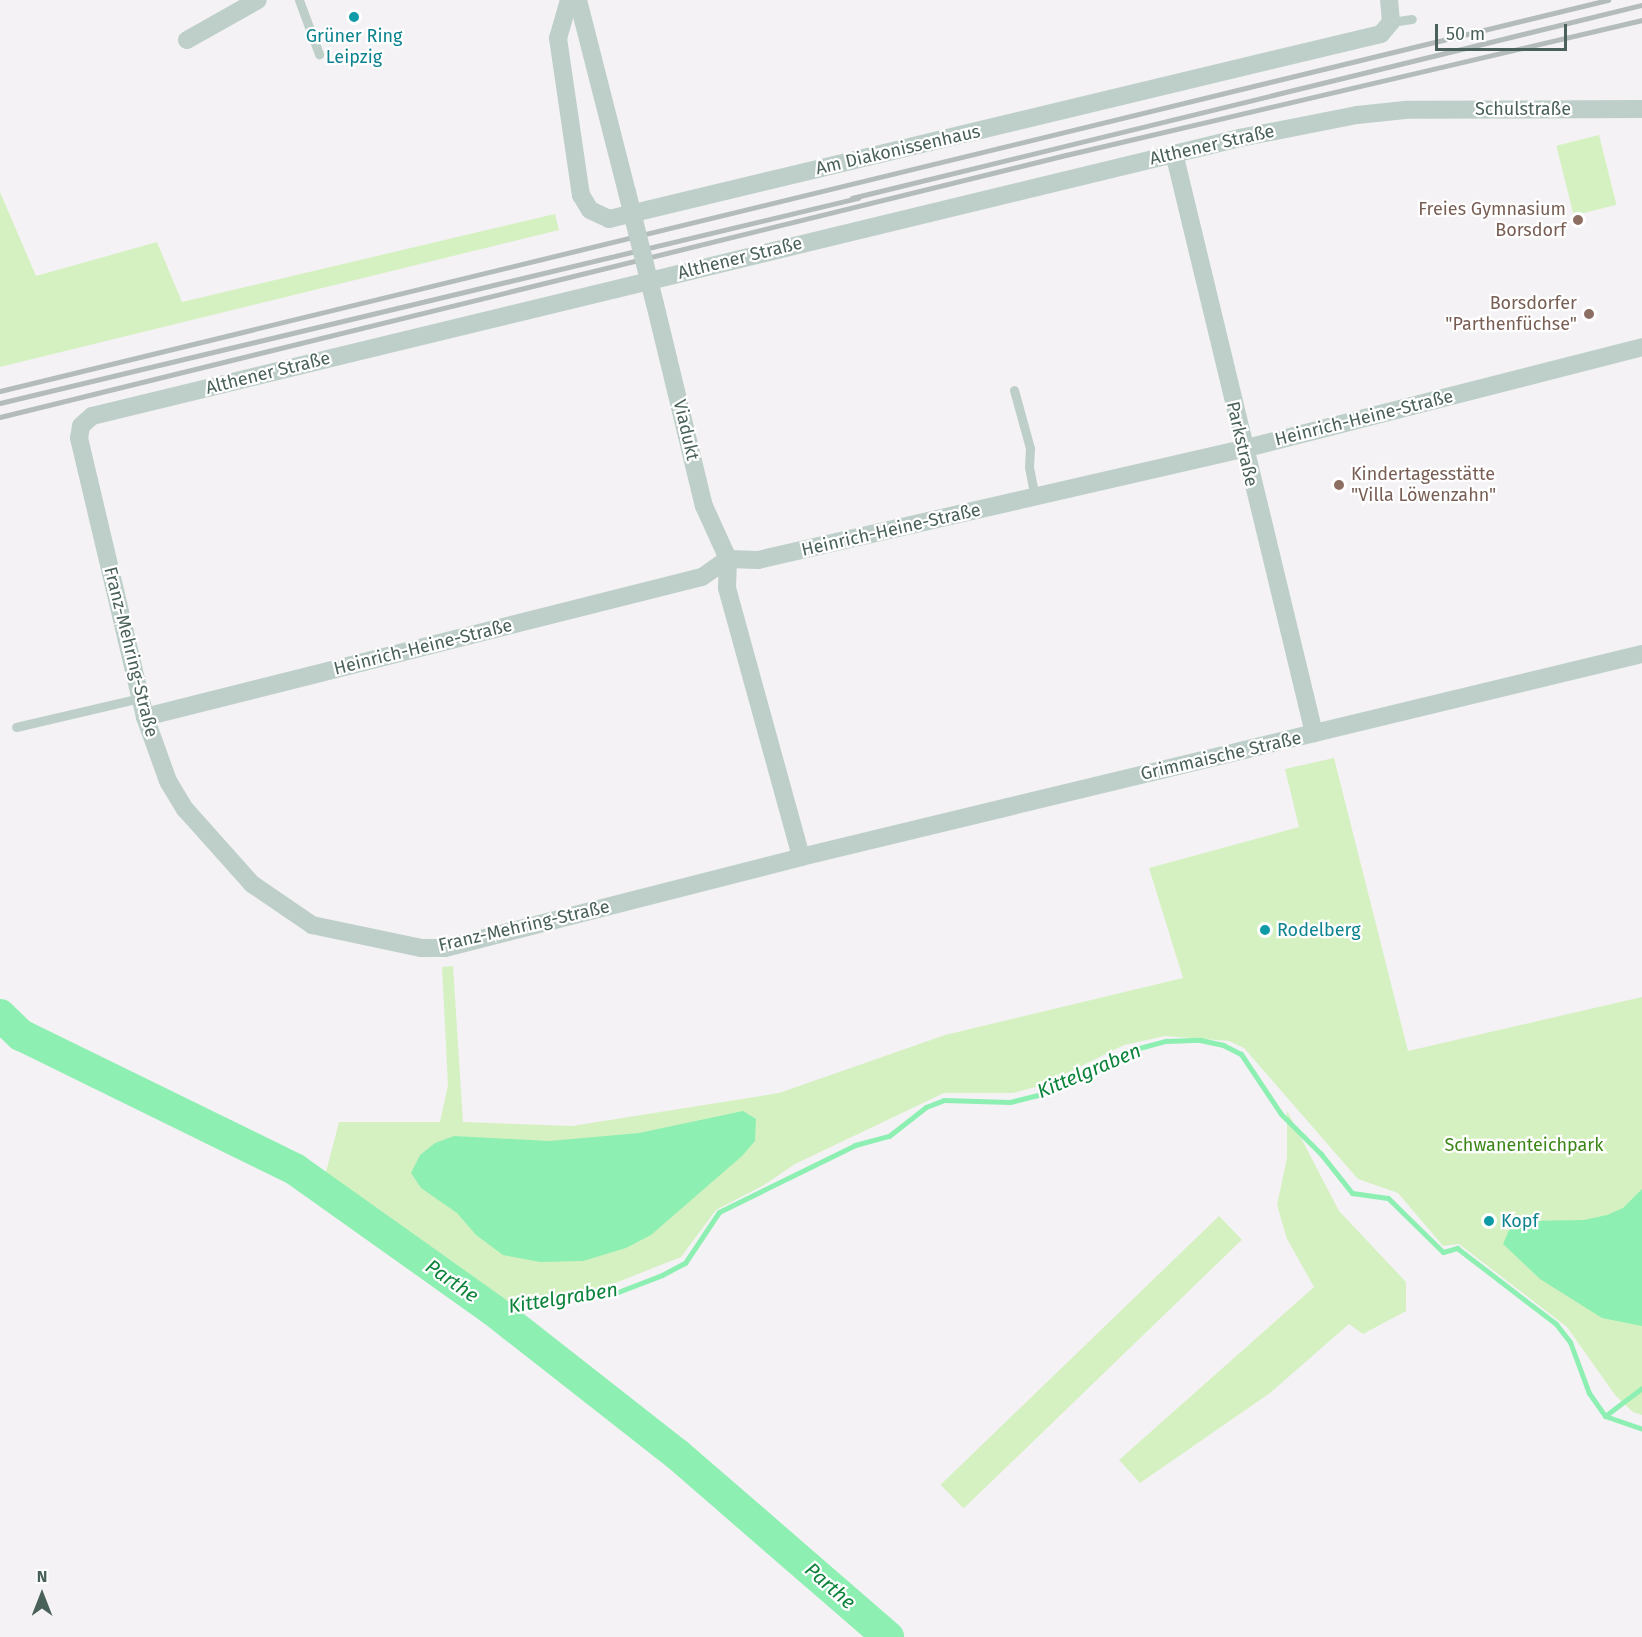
<!DOCTYPE html>
<html>
<head>
<meta charset="utf-8">
<style>
  body { margin:0 }
  #map { position:relative; width:1642px; height:1637px; overflow:hidden; background:#f4f2f4; font-family:"Fira Sans",sans-serif }
  div>[style] { position:absolute }
  .green>* { inset:0; background:#d6f1c1; transform-origin:0 0 }
  .water>* { inset:0; background:#8eefb3 }
  .stream>* { height:5px; margin:-2.5px; padding:0 2.5px; transform-origin:2.5px; border-radius:2.5px; background:#8eefb3 }
  .river>* { height:32px; margin:-16px; padding:0 16px; transform-origin:16px; border-radius:16px; background:#8eefb3 }
  .lane>* { height:9px; margin:-4.5px; padding:0 4.5px; transform-origin:4.5px; border-radius:4.5px; background:#bdcfc8 }
  .street>* { height:18px; margin:-9px; padding:0 9px; transform-origin:9px; border-radius:9px; background:#bdcfc8 }
  .rail>* { height:4.5px; margin:-2.25px; padding:0 2.25px; transform-origin:2.25px; border-radius:2.25px; background:#b4bcbb }
  .street-bridge>* { height:18px; margin:-9px; padding:0 9px; transform-origin:9px; border-radius:9px; background:#bdcfc8 }
  .dots>* { width:16px; height:16px; translate:-50% -50%; box-sizing:border-box; border:3px solid #fff; border-radius:50% }
  span { translate:-50% -50%; white-space:nowrap; text-align:center; line-height:1.15; -webkit-text-stroke:4.5px #fff; paint-order:stroke }
  .culture-label { font-size:18px; color:#0d838f }
  .left { translate:0 -50%; text-align:left }
  .street-label { font-size:18px; color:#496158 }
  .education-label { font-size:18px; color:#785e54 }
  .right { translate:-100% -50%; text-align:right }
  .park-label { font-size:18px; color:#3a8616 }
  .water-label { font-size:20px; color:#0b833a; font-style:italic }
  .north { position:absolute; left:12px; top:1565px; width:60px; height:60px; -webkit-text-stroke:4px #fff; paint-order:stroke; rotate:0deg; font-size:16px; font-weight:700; line-height:24px; text-align:center; color:#496158 }
  .north::after { content:''; display:block; margin:auto; width:21px; height:27px; background:#496158; clip-path:polygon(50% 0,100% 100%,50% 72%,0 100%) }
  .scale { position:absolute; left:1435px; top:24px; width:132px; height:27px; box-sizing:border-box; border:3px solid #496158; border-top:0; padding-left:8px; font-size:18px; line-height:21px; white-space:nowrap; color:#496158; -webkit-text-stroke:4px #fff; paint-order:stroke }
</style>
</head>
<body>
<div id="map">
  <div class="green">
    <i style="left:1599px;top:135px;width:72px;height:44px;rotate:76deg"></i>
    <i style="clip-path:polygon(0 192px,36px 276px,157px 242px,182px 302px,555px 214px,559px 230px,0 367px)"></i>
    <i style="clip-path:polygon(1334px 758px,1408px 1051px,1642px 997px,1642px 1415px,1633px 1412px,1615px 1395px,1567px 1327px,1459px 1244px,1443px 1246px,1398px 1193px,1358px 1179px,1244px 1048px,1229px 1041px,1165px 1036px,1124px 1045px,1043px 1085px,1013px 1093px,944px 1093px,795px 1164px,764px 1185px,716px 1210px,681px 1257px,595px 1291px,497px 1302px,325px 1176px,339px 1122px,440px 1122px,448px 1085px,442px 967px,453px 966px,463px 1122px,572px 1126px,779px 1093px,945px 1035px,1183px 978px,1149px 868px,1299px 827px,1285px 769px)"></i>
    <i style="clip-path:polygon(1287px 1111px,1339px 1211px,1406px 1282px,1406px 1311px,1363px 1334px,1349px 1324px,1270px 1393px,1140px 1483px,1119px 1460px,1314px 1287px,1287px 1239px,1277px 1205px,1287px 1158px)"></i>
    <i style="left:1219px;top:1216px;width:33px;height:387px;rotate:46deg"></i>
  </div>
  <div class="water">
    <i style="clip-path:polygon(743px 1111px,756px 1119px,755px 1141px,742px 1156px,651px 1235px,626px 1248px,583px 1261px,540px 1262px,503px 1255px,476px 1235px,457px 1213px,421px 1188px,411px 1173px,420px 1155px,435px 1143px,454px 1136px,549px 1141px,639px 1133px)"></i>
    <i style="clip-path:polygon(1642px 1189px,1642px 1326px,1602px 1318px,1540px 1279px,1503px 1244px,1509px 1230px,1524px 1221px,1584px 1220px,1607px 1215px,1623px 1208px)"></i>
  </div>
  <div class="stream">
    <i style="left:493px;top:1310px;width:49px;rotate:-12.9deg"></i>
    <i style="left:541px;top:1299px;width:77px;rotate:-5.2deg"></i>
    <i style="left:618px;top:1292px;width:47px;rotate:-21.1deg"></i>
    <i style="left:662px;top:1275px;width:26px;rotate:-28deg"></i>
    <i style="left:685px;top:1263px;width:61px;rotate:-56.3deg"></i>
    <i style="left:719px;top:1212px;width:152px;rotate:-26.2deg"></i>
    <i style="left:855px;top:1145px;width:35px;rotate:-15deg"></i>
    <i style="left:889px;top:1136px;width:47px;rotate:-38.1deg"></i>
    <i style="left:926px;top:1107px;width:19px;rotate:-21deg"></i>
    <i style="left:944px;top:1100px;width:66px;rotate:1.7deg"></i>
    <i style="left:1010px;top:1102px;width:36px;rotate:-14deg"></i>
    <i style="left:1045px;top:1093px;width:54px;rotate:-22.8deg"></i>
    <i style="left:1095px;top:1072px;width:39px;rotate:-32deg"></i>
    <i style="left:1128px;top:1051px;width:39px;rotate:-15deg"></i>
    <i style="left:1166px;top:1041px;width:34px;rotate:-2deg"></i>
    <i style="left:1200px;top:1040px;width:24px;rotate:12deg"></i>
    <i style="left:1223px;top:1045px;width:20px;rotate:27deg"></i>
    <i style="left:1241px;top:1054px;width:72px;rotate:56.3deg"></i>
    <i style="left:1281px;top:1114px;width:57px;rotate:45deg"></i>
    <i style="left:1321px;top:1154px;width:50px;rotate:51.5deg"></i>
    <i style="left:1352px;top:1193px;width:36px;rotate:8deg"></i>
    <i style="left:1388px;top:1198px;width:77px;rotate:44.5deg"></i>
    <i style="left:1443px;top:1252px;width:15px;rotate:-16deg"></i>
    <i style="left:1457px;top:1248px;width:125px;rotate:37.5deg"></i>
    <i style="left:1556px;top:1324px;width:23px;rotate:52deg"></i>
    <i style="left:1570px;top:1342px;width:54px;rotate:69.6deg"></i>
    <i style="left:1589px;top:1393px;width:28px;rotate:55deg"></i>
    <i style="left:1605px;top:1416px;width:39px;rotate:19deg"></i>
    <i style="left:1605px;top:1416px;width:46px;rotate:-37.1deg"></i>
  </div>
  <div class="river">
    <i style="left:0;top:1015px;width:29px;rotate:44deg"></i>
    <i style="left:21px;top:1035px;width:306px;rotate:26.1deg"></i>
    <i style="left:296px;top:1170px;width:242px;rotate:35.4deg"></i>
    <i style="left:493px;top:1310px;width:235px;rotate:38.1deg"></i>
    <i style="left:678px;top:1455px;width:278px;rotate:40.9deg"></i>
  </div>
  <div class="lane">
    <i style="left:299px;top:0;width:58px;rotate:69.7deg"></i>
    <i style="left:1391px;top:22px;width:21px;rotate:-8deg"></i>
    <i style="left:1014px;top:390px;width:60px;rotate:74.6deg"></i>
    <i style="left:1030px;top:448px;width:19px;rotate:93deg"></i>
    <i style="left:1029px;top:467px;width:31px;rotate:79deg"></i>
    <i style="left:16px;top:727px;width:128px;rotate:-13.1deg"></i>
  </div>
  <div class="street">
    <i style="left:569px;top:0;width:40px;rotate:106deg"></i>
    <i style="left:558px;top:38px;width:159px;rotate:81.7deg"></i>
    <i style="left:581px;top:195px;width:17px;rotate:59deg"></i>
    <i style="left:590px;top:210px;width:21px;rotate:25deg"></i>
    <i style="left:609px;top:219px;width:794px;rotate:-13.48deg"></i>
    <i style="left:1381px;top:34px;width:16px;rotate:-50deg"></i>
    <i style="left:1391px;top:22px;width:22px;rotate:-95deg"></i>
    <i style="left:578px;top:0;width:198px;rotate:75.7deg"></i>
    <i style="left:187px;top:40px;width:81px;rotate:-29.4deg"></i>
    <i style="left:1642px;top:109px;width:237px;rotate:179.8deg"></i>
    <i style="left:1405px;top:110px;width:48px;rotate:174.1deg"></i>
    <i style="left:1357px;top:115px;width:119px;rotate:168.9deg"></i>
    <i style="left:1240px;top:138px;width:1181px;rotate:166.39deg"></i>
    <i style="left:92px;top:416px;width:15px;rotate:138deg"></i>
    <i style="left:81px;top:426px;width:12px;rotate:99deg"></i>
    <i style="left:79px;top:438px;width:287px;rotate:76.7deg"></i>
    <i style="left:145px;top:717px;width:68px;rotate:70.2deg"></i>
    <i style="left:168px;top:781px;width:33px;rotate:59deg"></i>
    <i style="left:185px;top:809px;width:101px;rotate:48.2deg"></i>
    <i style="left:252px;top:884px;width:73px;rotate:34.3deg"></i>
    <i style="left:312px;top:925px;width:111px;rotate:11.9deg"></i>
    <i style="left:421px;top:948px;width:24px"></i>
    <i style="left:445px;top:948px;width:367px;rotate:-14.3deg"></i>
    <i style="left:801px;top:857px;width:865px;rotate:-13.57deg"></i>
    <i style="left:1174px;top:153px;width:597px;rotate:76.43deg"></i>
    <i style="left:655px;top:304px;width:208px;rotate:76.4deg"></i>
    <i style="left:704px;top:506px;width:58px;rotate:65.6deg"></i>
    <i style="left:728px;top:559px;width:29px;rotate:92deg"></i>
    <i style="left:727px;top:588px;width:279px;rotate:74.6deg"></i>
    <i style="left:145px;top:717px;width:574px;rotate:-14.11deg"></i>
    <i style="left:702px;top:577px;width:32px;rotate:-35deg"></i>
    <i style="left:728px;top:559px;width:30px;rotate:2deg"></i>
    <i style="left:758px;top:560px;width:498px;rotate:-12.9deg"></i>
    <i style="left:1243px;top:449px;width:412px;rotate:-14.3deg"></i>
  </div>
  <div class="rail">
    <i style="left:852px;top:198px;width:813px;rotate:-13.73deg"></i>
    <i style="left:0;top:391px;width:1655px;rotate:-13.67deg"></i>
    <i style="left:0;top:403px;width:882px;rotate:-13.44deg"></i>
    <i style="left:0;top:417px;width:1098px;rotate:-13.81deg"></i>
    <i style="left:1066px;top:155px;width:592px;rotate:-13.19deg"></i>
  </div>
  <div class="street-bridge">
    <i style="left:627px;top:192px;width:115px;rotate:76deg"></i>
  </div>
  <div class="dots">
    <i style="left:354px;top:17px;background:#0f9aa8"></i>
    <i style="left:1578px;top:220px;background:#8d6e63"></i>
    <i style="left:1589px;top:314px;background:#8d6e63"></i>
    <i style="left:1339px;top:485px;background:#8d6e63"></i>
    <i style="left:1265px;top:930px;background:#0f9aa8"></i>
    <i style="left:1489px;top:1221px;background:#0f9aa8"></i>
  </div>
  <div class="culture-label">
    <span style="left:354px;top:47px">Grüner Ring<br>Leipzig</span>
    <span class="left" style="left:1277px;top:930px">Rodelberg</span>
    <span class="left" style="left:1501px;top:1221px">Kopf</span>
  </div>
  <div class="street-label">
    <span style="left:1523px;top:109px">Schulstraße</span>
    <span style="left:1212px;top:145px;rotate:-13deg">Althener Straße</span>
    <span style="left:898px;top:150px;rotate:-13deg">Am Diakonissenhaus</span>
    <span style="left:740px;top:258px;rotate:-14deg">Althener Straße</span>
    <span style="left:268px;top:373px;rotate:-14deg">Althener Straße</span>
    <span style="left:1364px;top:418px;rotate:-14deg">Heinrich-Heine-Straße</span>
    <span style="left:686px;top:430px;rotate:77deg">Viadukt</span>
    <span style="left:1242px;top:444px;rotate:77deg">Parkstraße</span>
    <span style="left:891px;top:530px;rotate:-13deg">Heinrich-Heine-Straße</span>
    <span style="left:423px;top:647px;rotate:-14deg">Heinrich-Heine-Straße</span>
    <span style="left:131px;top:652px;rotate:76deg">Franz-Mehring-Straße</span>
    <span style="left:1221px;top:756px;rotate:-13deg">Grimmaische Straße</span>
    <span style="left:524px;top:926px;rotate:-13deg">Franz-Mehring-Straße</span>
  </div>
  <div class="education-label">
    <span class="right" style="left:1566px;top:220px">Freies Gymnasium<br>Borsdorf</span>
    <span class="right" style="left:1577px;top:314px">Borsdorfer<br>"Parthenfüchse"</span>
    <span class="left" style="left:1351px;top:485px">Kindertagesstätte<br>"Villa Löwenzahn"</span>
  </div>
  <div class="park-label">
    <span style="left:1524px;top:1145px">Schwanenteichpark</span>
  </div>
  <div class="water-label">
    <span style="left:1089px;top:1071px;rotate:-23deg">Kittelgraben</span>
    <span style="left:452px;top:1281px;rotate:35deg">Parthe</span>
    <span style="left:563px;top:1298px;rotate:-9deg">Kittelgraben</span>
    <span style="left:830px;top:1586px;rotate:41deg">Parthe</span>
  </div>
  <div class="north">N</div>
  <div class="scale">50 m</div>
</div>
</body>
</html>
